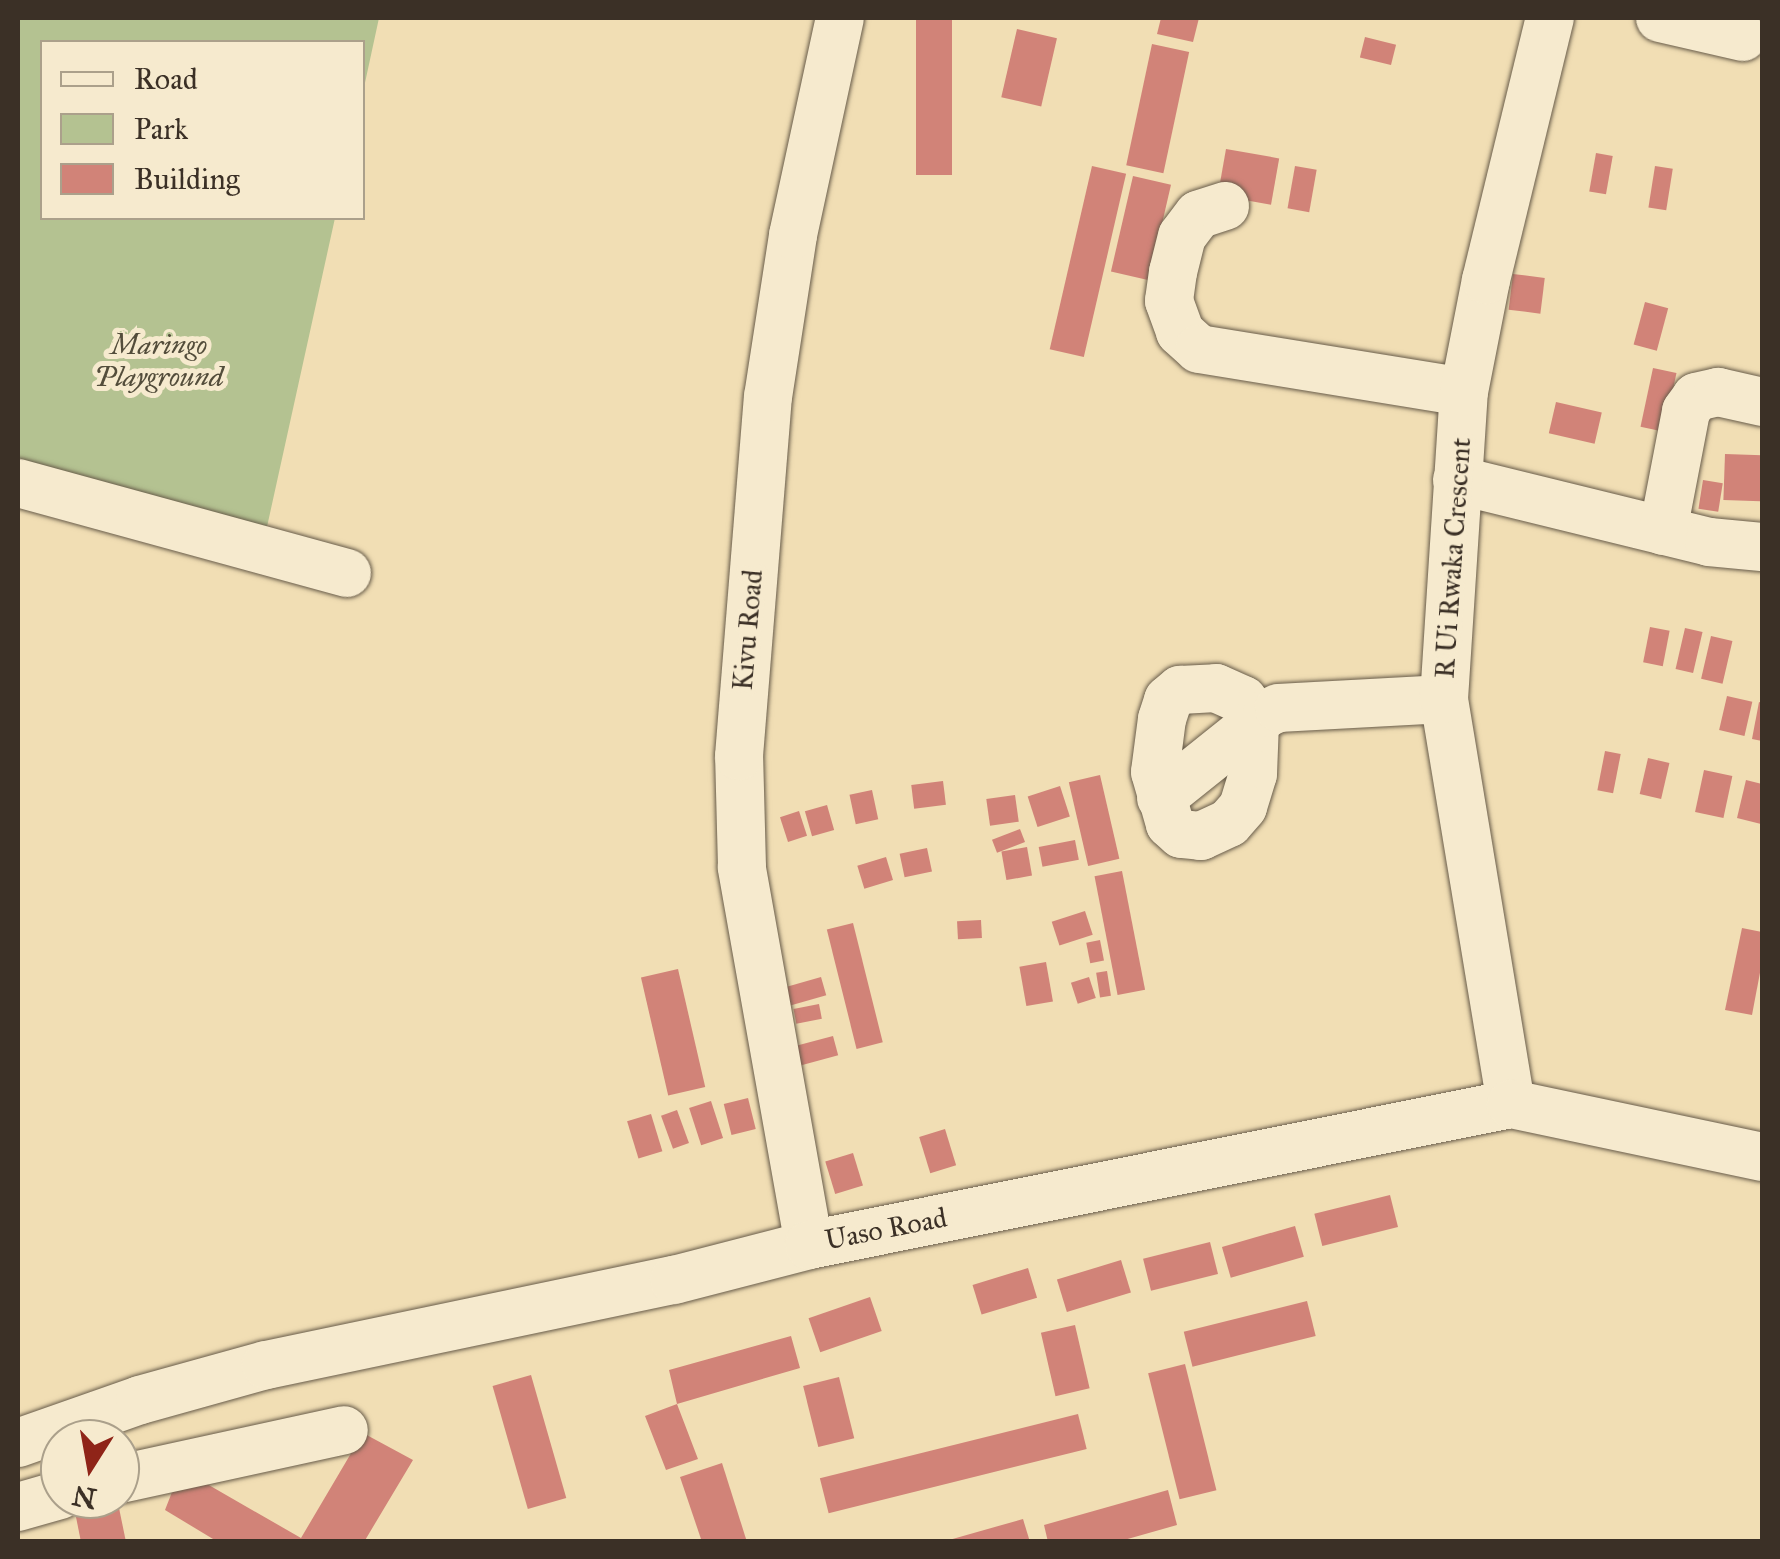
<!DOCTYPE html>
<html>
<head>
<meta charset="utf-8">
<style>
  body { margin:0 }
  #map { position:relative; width:1780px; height:1559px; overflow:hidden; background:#f1deb4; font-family:"IM FELL Great Primer",serif }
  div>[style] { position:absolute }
  .green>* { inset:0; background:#b4c291 }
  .building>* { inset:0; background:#d18378; transform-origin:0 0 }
  .roads { filter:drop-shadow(0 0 2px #685c4a) drop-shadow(0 0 2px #685c4a) }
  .minor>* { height:48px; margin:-24px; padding:0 24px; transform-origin:24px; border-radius:24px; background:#f6eace }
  span { translate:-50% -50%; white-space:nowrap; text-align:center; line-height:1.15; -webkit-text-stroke:10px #f6eace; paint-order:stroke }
  .park-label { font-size:28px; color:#534d3b; font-style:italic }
  .street-label { font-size:28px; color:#3b3026 }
  .frame { position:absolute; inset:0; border:20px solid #3b3026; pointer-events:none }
  .legend { position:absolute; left:40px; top:40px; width:325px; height:180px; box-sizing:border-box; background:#f6eace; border:2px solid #aba08b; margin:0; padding:12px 18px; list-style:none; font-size:30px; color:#3b3026 }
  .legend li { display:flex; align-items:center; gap:20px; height:50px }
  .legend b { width:50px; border:2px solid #aba08b }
  .north { position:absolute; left:40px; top:1419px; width:100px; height:100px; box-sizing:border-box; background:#f6eace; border:2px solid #aba08b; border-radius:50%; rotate:191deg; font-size:28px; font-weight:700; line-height:40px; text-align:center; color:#3b3026 }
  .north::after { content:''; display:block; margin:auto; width:35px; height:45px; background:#8f2418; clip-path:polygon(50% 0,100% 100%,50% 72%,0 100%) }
</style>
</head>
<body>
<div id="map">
  <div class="green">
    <i style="clip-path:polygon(18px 18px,379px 18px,363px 92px,362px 42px,42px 42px,42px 218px,335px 218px,263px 545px,18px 496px)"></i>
  </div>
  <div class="building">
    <i style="left:916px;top:18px;width:36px;height:157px"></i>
    <i style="clip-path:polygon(1161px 18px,1199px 18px,1193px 42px,1157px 34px)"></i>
    <i style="left:1017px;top:29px;width:41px;height:70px;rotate:13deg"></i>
    <i style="left:1365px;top:37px;width:32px;height:21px;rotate:14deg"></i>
    <i style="left:1152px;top:44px;width:38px;height:124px;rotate:12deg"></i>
    <i style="left:1226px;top:149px;width:54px;height:47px;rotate:10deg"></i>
    <i style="left:1596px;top:153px;width:17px;height:39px;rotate:10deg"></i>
    <i style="left:1092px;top:166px;width:35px;height:188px;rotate:13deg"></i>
    <i style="left:1295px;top:166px;width:22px;height:43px;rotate:10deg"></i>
    <i style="left:1655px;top:166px;width:18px;height:42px;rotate:9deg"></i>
    <i style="left:1133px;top:176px;width:39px;height:98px;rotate:13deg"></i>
    <i style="left:1513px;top:274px;width:32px;height:36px;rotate:7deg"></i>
    <i style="left:1645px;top:302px;width:24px;height:44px;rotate:15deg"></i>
    <i style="left:1653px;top:368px;width:24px;height:60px;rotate:12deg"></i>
    <i style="left:1556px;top:402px;width:47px;height:32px;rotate:13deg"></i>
    <i style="left:1725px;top:454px;width:37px;height:46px;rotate:2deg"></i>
    <i style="left:1703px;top:480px;width:20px;height:29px;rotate:9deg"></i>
    <i style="left:1650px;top:627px;width:20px;height:36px;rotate:11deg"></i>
    <i style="left:1685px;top:628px;width:18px;height:42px;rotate:13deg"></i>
    <i style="left:1711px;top:636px;width:22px;height:44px;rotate:13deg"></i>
    <i style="left:1727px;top:696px;width:26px;height:35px;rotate:13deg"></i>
    <i style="clip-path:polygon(1759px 702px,1762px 703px,1762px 741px,1752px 739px)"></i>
    <i style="left:1605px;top:751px;width:16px;height:40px;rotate:11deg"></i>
    <i style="left:1648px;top:758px;width:22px;height:37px;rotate:13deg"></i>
    <i style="left:1704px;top:770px;width:29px;height:43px;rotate:12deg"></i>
    <i style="left:1100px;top:775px;width:86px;height:32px;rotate:77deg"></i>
    <i style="clip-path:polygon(1746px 780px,1762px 784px,1761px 824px,1737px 818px)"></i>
    <i style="left:943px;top:781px;width:24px;height:32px;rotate:83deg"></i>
    <i style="left:1060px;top:786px;width:32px;height:34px;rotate:72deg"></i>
    <i style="left:872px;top:790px;width:30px;height:23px;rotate:78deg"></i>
    <i style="left:1015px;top:795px;width:27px;height:29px;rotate:82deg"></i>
    <i style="left:827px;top:805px;width:26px;height:23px;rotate:74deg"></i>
    <i style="left:799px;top:811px;width:26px;height:20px;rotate:72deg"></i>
    <i style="left:1020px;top:829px;width:14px;height:30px;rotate:69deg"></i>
    <i style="left:1075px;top:840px;width:20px;height:37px;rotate:79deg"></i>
    <i style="left:1027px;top:847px;width:29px;height:26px;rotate:80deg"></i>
    <i style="left:927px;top:848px;width:24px;height:28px;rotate:78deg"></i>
    <i style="left:886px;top:857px;width:24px;height:30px;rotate:73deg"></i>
    <i style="left:1122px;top:871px;width:121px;height:28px;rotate:79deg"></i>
    <i style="left:1085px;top:911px;width:25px;height:35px;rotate:72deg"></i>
    <i style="left:981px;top:920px;width:18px;height:24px;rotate:87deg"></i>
    <i style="left:853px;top:923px;width:123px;height:27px;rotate:76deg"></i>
    <i style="clip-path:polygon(1742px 928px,1762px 932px,1762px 962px,1752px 1015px,1725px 1010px)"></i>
    <i style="left:1100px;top:940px;width:21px;height:14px;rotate:79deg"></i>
    <i style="left:1046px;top:962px;width:40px;height:27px;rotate:80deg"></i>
    <i style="left:678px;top:969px;width:121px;height:38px;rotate:77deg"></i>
    <i style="left:1107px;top:971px;width:25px;height:11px;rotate:81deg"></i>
    <i style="left:821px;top:977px;width:19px;height:40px;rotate:74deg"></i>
    <i style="left:1089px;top:977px;width:22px;height:19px;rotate:72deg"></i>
    <i style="left:819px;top:1004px;width:15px;height:26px;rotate:79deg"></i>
    <i style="left:833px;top:1036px;width:20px;height:39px;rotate:75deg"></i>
    <i style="left:748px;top:1098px;width:32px;height:25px;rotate:76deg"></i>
    <i style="left:711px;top:1101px;width:39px;height:23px;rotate:72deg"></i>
    <i style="left:677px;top:1110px;width:35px;height:17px;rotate:70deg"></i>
    <i style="left:651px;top:1114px;width:39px;height:25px;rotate:73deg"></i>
    <i style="left:945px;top:1129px;width:38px;height:27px;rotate:73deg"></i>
    <i style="left:853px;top:1153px;width:34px;height:29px;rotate:73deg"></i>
    <i style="left:1390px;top:1195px;width:33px;height:78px;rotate:76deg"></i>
    <i style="left:1295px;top:1226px;width:32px;height:76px;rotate:74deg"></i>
    <i style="left:1210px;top:1242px;width:33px;height:69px;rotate:76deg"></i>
    <i style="left:1121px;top:1260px;width:34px;height:67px;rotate:73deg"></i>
    <i style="left:1028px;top:1268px;width:31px;height:58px;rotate:73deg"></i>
    <i style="left:870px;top:1297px;width:36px;height:65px;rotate:71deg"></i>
    <i style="left:1307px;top:1301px;width:36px;height:127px;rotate:76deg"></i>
    <i style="left:1075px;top:1325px;width:65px;height:35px;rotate:77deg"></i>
    <i style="clip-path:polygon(791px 1336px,800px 1368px,677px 1404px,698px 1459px,666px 1470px,645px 1416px,677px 1404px,669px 1370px)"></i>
    <i style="left:1185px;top:1364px;width:130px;height:38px;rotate:76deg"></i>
    <i style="left:531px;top:1375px;width:128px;height:40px;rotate:74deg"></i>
    <i style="left:839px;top:1377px;width:63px;height:37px;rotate:76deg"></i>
    <i style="left:1078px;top:1414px;width:36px;height:266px;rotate:76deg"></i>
    <i style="clip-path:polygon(363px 1433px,413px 1460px,364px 1542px,218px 1542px,165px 1510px,181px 1469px,301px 1538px)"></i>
    <i style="clip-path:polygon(722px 1463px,747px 1542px,702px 1542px,680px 1477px)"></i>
    <i style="clip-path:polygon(1168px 1490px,1177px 1525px,1117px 1542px,1048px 1542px,1044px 1525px)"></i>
    <i style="clip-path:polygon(119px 1508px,126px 1542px,81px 1542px,76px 1517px)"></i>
    <i style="clip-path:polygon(1023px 1519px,1030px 1542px,949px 1542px,949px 1540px)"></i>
  </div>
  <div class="roads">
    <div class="minor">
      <i style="left:1660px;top:18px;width:85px;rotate:12.9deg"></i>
      <i style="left:1225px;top:206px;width:28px;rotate:162deg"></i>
      <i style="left:1198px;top:215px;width:26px;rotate:127deg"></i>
      <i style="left:1182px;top:236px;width:37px;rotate:104deg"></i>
      <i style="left:1173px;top:272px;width:29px;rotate:98deg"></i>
      <i style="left:1169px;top:301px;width:33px;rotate:70deg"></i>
      <i style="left:1180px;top:332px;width:25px;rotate:42deg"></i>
      <i style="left:1199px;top:349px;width:268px;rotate:9.2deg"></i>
      <i style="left:1457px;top:480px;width:260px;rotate:13.8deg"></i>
      <i style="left:1709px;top:542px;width:53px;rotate:5.4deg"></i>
      <i style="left:18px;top:483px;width:341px;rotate:15.3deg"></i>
      <i style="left:1663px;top:531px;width:122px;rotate:-79.1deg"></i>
      <i style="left:1686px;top:411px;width:17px;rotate:-54deg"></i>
      <i style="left:1696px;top:397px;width:23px;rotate:-13deg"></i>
      <i style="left:1718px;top:392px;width:45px;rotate:12.8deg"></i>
      <i style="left:1216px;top:688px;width:30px;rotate:24deg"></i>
      <i style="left:1243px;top:700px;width:25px;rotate:61deg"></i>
      <i style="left:1255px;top:722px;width:52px;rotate:92.2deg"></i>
      <i style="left:1253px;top:774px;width:34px;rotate:107deg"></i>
      <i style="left:1243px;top:807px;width:21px;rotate:131deg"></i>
      <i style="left:1229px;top:823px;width:31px;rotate:155deg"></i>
      <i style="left:1201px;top:836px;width:20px;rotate:-174deg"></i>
      <i style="left:1181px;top:834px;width:15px;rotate:-138deg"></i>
      <i style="left:1170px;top:824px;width:54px;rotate:-106.1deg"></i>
      <i style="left:1155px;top:772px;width:53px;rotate:-82.5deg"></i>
      <i style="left:1162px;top:719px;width:20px;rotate:-72deg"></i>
      <i style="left:1168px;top:700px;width:16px;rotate:-40deg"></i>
      <i style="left:1180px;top:690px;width:36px;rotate:-3deg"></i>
      <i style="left:1161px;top:798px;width:136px;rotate:-38.7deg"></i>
      <i style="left:1267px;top:713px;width:13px;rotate:-23deg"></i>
      <i style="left:1279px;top:708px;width:165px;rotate:-3.1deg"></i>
      <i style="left:1511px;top:1104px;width:411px;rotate:-99.4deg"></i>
      <i style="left:1444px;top:699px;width:308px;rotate:-86.3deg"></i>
      <i style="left:1464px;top:392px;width:114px;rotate:-78.9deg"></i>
      <i style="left:1486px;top:280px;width:270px;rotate:-76.3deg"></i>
      <i style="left:809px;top:1245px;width:384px;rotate:-100.1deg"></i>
      <i style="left:742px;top:867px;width:111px;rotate:-91.5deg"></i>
      <i style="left:739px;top:756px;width:360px;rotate:-85.4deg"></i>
      <i style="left:768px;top:397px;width:164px;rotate:-81.2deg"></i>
      <i style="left:793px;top:235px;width:222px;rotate:-77.8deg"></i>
      <i style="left:18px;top:1443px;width:129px;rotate:-19.4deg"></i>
      <i style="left:140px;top:1400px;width:131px;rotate:-15.5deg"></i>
      <i style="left:266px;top:1365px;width:417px;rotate:-11.8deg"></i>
      <i style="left:674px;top:1280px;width:139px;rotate:-14.5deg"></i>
      <i style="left:809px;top:1245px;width:716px;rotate:-11.36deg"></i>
      <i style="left:1511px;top:1104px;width:257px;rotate:11.9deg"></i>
      <i style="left:120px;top:1479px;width:229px;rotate:-12.3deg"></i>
      <i style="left:18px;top:1507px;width:44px;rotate:-15.9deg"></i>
    </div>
  </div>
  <div class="park-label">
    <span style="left:159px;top:361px">Maringo<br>Playground</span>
  </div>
  <div class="street-label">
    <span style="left:1453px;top:558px;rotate:-86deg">R Ui Rwaka Crescent</span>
    <span style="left:748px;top:630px;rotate:-85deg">Kivu Road</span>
    <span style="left:886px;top:1229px;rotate:-11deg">Uaso Road</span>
  </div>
  <div class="frame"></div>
  <ul class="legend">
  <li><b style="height:12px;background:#f6eace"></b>Road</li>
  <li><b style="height:28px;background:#b4c291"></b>Park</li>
  <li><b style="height:28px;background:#d18378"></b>Building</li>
  </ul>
  <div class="north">N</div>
</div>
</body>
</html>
